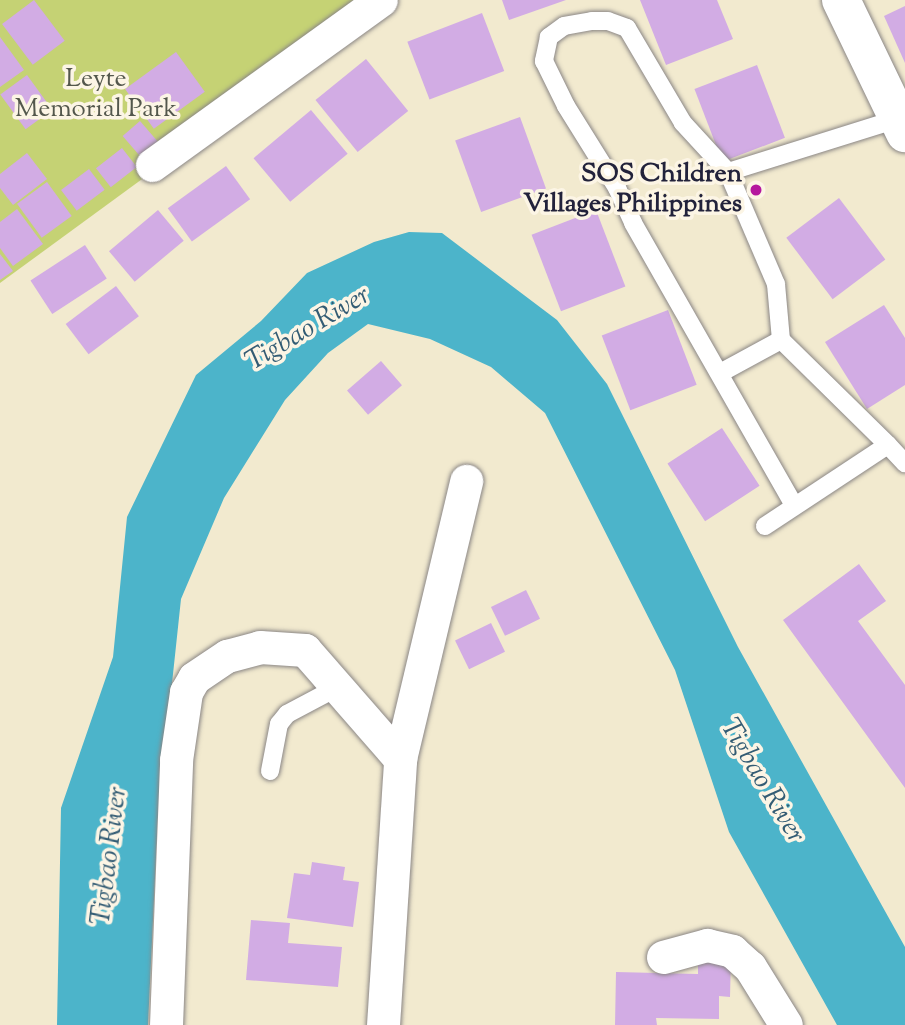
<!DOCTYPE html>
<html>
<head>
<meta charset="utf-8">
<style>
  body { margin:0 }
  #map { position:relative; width:905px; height:1025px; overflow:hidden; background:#f2eacf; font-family:"Sorts Mill Goudy",serif }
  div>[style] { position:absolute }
  .green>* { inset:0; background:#c5d274 }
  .water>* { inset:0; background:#4cb4ca }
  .building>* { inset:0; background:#d2ace4; transform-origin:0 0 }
  .roads { filter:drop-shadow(0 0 2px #8a8685) drop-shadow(0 0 2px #8a8685) }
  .lane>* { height:18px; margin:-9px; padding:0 9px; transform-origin:9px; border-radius:9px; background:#fff }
  .street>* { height:33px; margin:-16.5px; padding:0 16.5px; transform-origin:16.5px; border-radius:16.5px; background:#fff }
  .highway>* { height:38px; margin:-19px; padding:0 19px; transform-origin:19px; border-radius:19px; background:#fff }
  .dots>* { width:19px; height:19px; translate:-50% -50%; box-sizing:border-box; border:4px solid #fcf5e5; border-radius:50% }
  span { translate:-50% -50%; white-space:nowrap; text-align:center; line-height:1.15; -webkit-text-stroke:7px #fcf5e5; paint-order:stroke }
  .park-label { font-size:26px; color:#53574c }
  .poi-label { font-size:26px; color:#22223b; font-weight:700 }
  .right { translate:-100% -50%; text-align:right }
  .water-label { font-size:28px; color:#335c74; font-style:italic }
</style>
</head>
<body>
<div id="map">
  <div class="green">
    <i style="clip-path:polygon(0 0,387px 0,0 283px)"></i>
  </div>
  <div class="water">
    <i style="clip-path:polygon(409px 232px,442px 233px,557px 320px,607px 384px,738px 647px,905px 947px,905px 1025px,837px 1025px,729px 832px,675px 670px,545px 413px,491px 367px,430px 339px,368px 324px,328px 353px,285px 400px,224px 498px,181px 599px,158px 815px,148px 1025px,57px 1025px,61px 808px,113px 657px,127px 517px,196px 375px,261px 321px,307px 273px,374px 242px)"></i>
  </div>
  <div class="building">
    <i style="left:34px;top:0;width:51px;height:40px;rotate:53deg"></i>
    <i style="clip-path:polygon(502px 0,566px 0,509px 20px)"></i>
    <i style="clip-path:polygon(640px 0,717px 0,733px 39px,666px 65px)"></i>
    <i style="clip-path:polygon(905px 6px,905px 63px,884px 16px)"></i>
    <i style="left:482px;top:13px;width:62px;height:80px;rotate:69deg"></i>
    <i style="clip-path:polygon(0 37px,24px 70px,0 87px)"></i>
    <i style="left:176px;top:52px;width:49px;height:63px;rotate:54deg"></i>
    <i style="left:366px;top:59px;width:67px;height:65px;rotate:51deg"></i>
    <i style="left:757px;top:65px;width:78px;height:67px;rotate:69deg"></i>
    <i style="left:27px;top:75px;width:43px;height:33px;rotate:54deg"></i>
    <i style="left:311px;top:110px;width:57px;height:75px;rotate:50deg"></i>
    <i style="left:520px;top:117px;width:76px;height:69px;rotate:70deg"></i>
    <i style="left:140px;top:121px;width:28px;height:23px;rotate:49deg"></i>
    <i style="left:122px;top:148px;width:24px;height:33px;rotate:52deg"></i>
    <i style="clip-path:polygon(27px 153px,47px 179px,13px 205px,0 188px,0 174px)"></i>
    <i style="left:226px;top:166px;width:41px;height:72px;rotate:54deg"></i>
    <i style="left:89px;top:169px;width:26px;height:35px;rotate:53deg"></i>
    <i style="left:47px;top:182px;width:42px;height:37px;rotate:54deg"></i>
    <i style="left:839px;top:198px;width:77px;height:66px;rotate:53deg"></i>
    <i style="clip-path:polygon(17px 209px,43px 244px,13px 266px,0 248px,0 222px)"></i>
    <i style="left:158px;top:210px;width:40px;height:64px;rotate:50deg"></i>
    <i style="left:596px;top:210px;width:82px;height:69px;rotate:69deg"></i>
    <i style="left:85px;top:245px;width:40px;height:65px;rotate:57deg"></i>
    <i style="clip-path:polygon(0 254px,13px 271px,0 280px)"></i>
    <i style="left:116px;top:286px;width:38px;height:63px;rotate:53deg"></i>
    <i style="clip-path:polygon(884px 305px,905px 338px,905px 385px,867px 409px,825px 342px)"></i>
    <i style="left:668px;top:310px;width:80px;height:71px;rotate:69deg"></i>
    <i style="left:381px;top:361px;width:32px;height:45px;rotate:49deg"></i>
    <i style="left:722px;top:428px;width:69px;height:65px;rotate:57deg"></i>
    <i style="clip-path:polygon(859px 564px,886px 601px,858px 621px,905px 685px,905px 788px,783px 620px)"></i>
    <i style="left:526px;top:590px;width:32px;height:39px;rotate:64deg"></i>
    <i style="left:491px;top:623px;width:32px;height:40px;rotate:64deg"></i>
    <i style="clip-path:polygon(312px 862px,345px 867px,343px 880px,359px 882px,353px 927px,287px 918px,294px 873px,310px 875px)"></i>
    <i style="clip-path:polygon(251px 920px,290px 923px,288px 943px,342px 947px,338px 987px,246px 980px)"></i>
    <i style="clip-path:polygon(698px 956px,731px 956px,730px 997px,719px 996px,719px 1019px,656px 1018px,657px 1025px,615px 1025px,616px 972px,698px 974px)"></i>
  </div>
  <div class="roads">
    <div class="lane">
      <i style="left:728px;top:172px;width:67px;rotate:-132.6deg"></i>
      <i style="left:683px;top:123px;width:110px;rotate:-120.5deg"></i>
      <i style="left:627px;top:28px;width:20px;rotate:-160deg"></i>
      <i style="left:608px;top:21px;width:16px;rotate:180deg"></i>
      <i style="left:592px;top:21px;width:28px;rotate:170deg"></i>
      <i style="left:564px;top:26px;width:19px;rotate:144deg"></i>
      <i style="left:549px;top:37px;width:25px;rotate:102deg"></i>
      <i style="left:544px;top:61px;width:50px;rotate:63.9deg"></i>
      <i style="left:566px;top:106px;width:97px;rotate:58.1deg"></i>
      <i style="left:617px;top:188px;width:38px;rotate:65deg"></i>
      <i style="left:633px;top:223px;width:325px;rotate:60.3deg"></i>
      <i style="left:722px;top:372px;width:67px;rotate:-28.5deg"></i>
      <i style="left:888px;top:445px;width:25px;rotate:47deg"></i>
      <i style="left:765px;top:526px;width:147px;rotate:-33.4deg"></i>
      <i style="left:888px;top:445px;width:150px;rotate:-135.5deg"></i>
      <i style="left:781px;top:340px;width:56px;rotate:-95.1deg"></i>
      <i style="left:776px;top:284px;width:122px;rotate:-113.2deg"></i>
      <i style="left:728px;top:172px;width:177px;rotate:-17.4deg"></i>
      <i style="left:270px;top:771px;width:48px;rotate:-79.2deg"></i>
      <i style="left:279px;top:724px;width:13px;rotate:-51deg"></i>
      <i style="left:287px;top:714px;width:55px;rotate:-28deg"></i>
    </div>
    <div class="street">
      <i style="left:152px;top:165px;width:282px;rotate:-35.8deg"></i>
      <i style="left:663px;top:957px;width:46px;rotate:-15.3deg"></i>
      <i style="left:707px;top:945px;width:26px;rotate:13deg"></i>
      <i style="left:732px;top:951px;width:24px;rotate:42deg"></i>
      <i style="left:750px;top:967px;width:68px;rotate:58.2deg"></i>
      <i style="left:166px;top:1025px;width:265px;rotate:-87.8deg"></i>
      <i style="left:176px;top:760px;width:69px;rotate:-81.6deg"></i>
      <i style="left:186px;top:692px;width:16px;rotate:-60deg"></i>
      <i style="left:194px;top:678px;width:40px;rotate:-34deg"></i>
      <i style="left:227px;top:656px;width:34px;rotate:-15deg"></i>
      <i style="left:260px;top:647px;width:45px;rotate:3.8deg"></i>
      <i style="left:305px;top:650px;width:145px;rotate:48.9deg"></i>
      <i style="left:383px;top:1025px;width:267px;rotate:-86.3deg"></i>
      <i style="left:400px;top:759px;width:286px;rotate:-76.6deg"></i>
    </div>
    <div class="highway">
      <i style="left:841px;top:0;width:148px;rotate:64.3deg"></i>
    </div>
  </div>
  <div class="dots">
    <i style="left:756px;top:190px;background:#b5179e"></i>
  </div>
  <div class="park-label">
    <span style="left:96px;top:95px">Leyte<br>Memorial Park</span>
  </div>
  <div class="poi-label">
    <span class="right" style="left:742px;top:190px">SOS Children<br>Villages Philippines</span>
  </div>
  <div class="water-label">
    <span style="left:308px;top:329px;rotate:-31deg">Tigbao River</span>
    <span style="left:762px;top:781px;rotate:59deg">Tigbao River</span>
    <span style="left:110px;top:856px;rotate:-83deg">Tigbao River</span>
  </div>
</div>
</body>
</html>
